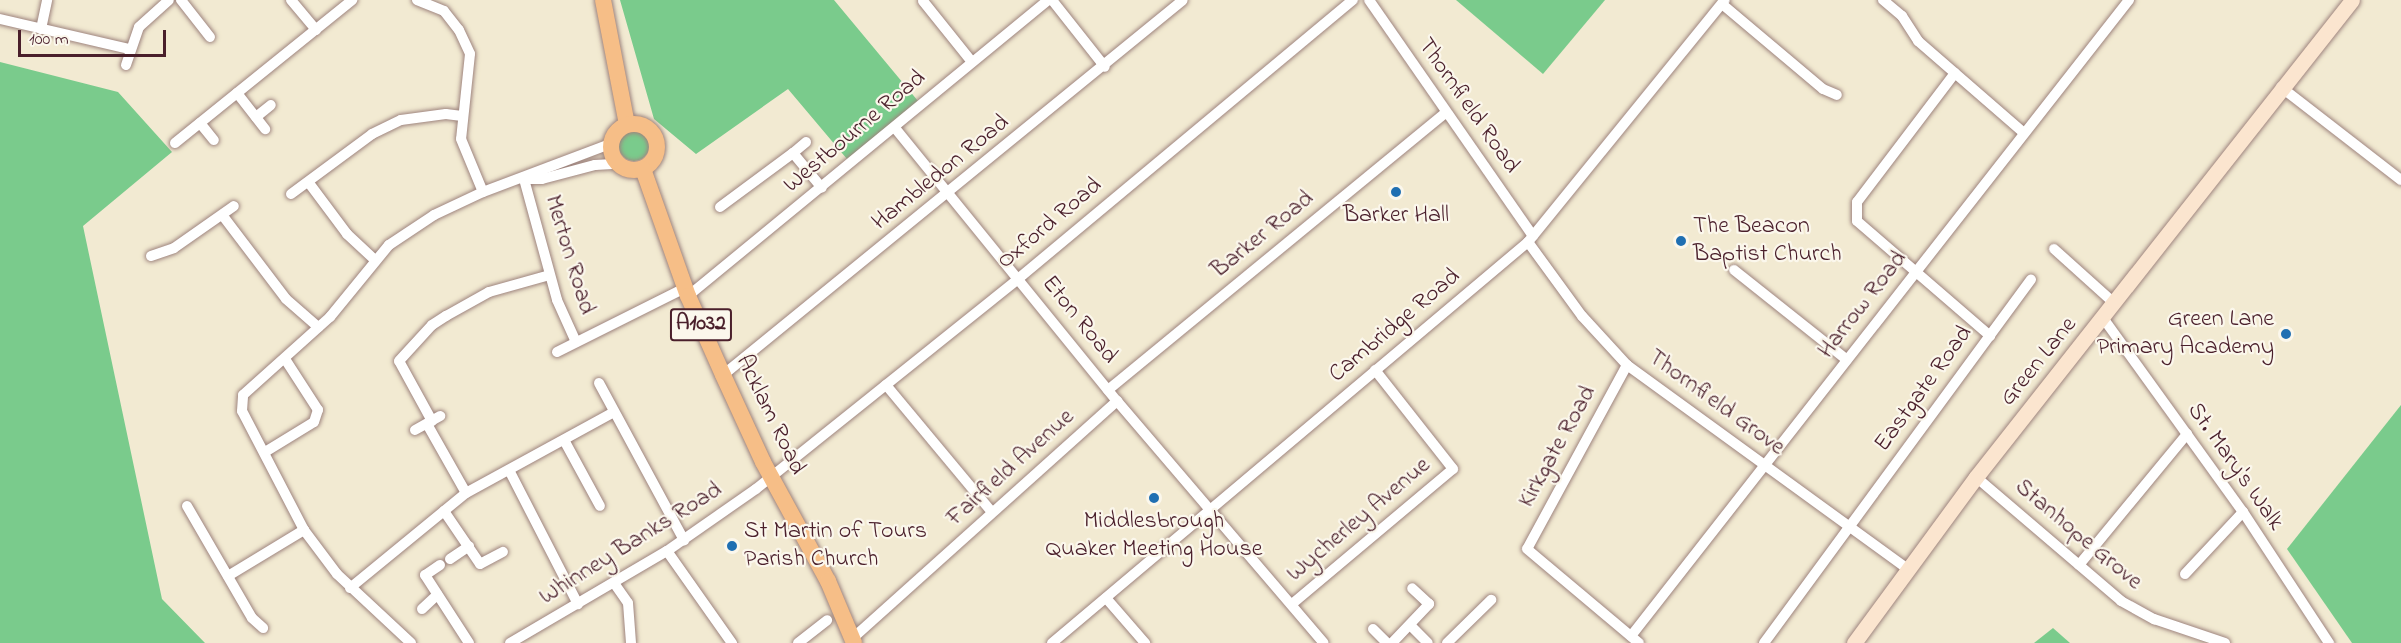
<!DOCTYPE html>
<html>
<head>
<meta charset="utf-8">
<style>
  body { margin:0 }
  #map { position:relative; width:2401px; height:643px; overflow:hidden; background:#f2ead2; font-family:"Indie Flower",sans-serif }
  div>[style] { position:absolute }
  .green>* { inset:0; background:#7acb8c }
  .round { border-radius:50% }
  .roads { filter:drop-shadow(0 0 2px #9e847e) drop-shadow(0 0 2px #9e847e) }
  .street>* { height:10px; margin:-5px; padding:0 5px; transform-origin:5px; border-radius:5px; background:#fff }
  .secondary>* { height:15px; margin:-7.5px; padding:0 7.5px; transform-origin:7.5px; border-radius:7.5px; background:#fbe5cf }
  .primary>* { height:16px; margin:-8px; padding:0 8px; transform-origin:8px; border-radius:8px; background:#f6be87 }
  .primary>.ring { margin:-8px; padding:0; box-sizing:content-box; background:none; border:16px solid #f6be87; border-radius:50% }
  .dots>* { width:16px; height:16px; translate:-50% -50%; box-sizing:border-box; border:3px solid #fbf7ec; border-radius:50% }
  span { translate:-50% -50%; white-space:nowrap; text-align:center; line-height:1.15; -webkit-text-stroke:4.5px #fbf7ec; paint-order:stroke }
  .shield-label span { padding:2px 4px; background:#fbf7ec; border:2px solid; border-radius:4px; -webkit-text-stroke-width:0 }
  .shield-label { font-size:22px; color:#4a1f2b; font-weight:700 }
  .street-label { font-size:24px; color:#4a1f2b }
  .poi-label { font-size:24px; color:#4a1f2b }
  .left { translate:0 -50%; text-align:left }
  .right { translate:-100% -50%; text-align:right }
  .scale { position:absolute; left:18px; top:30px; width:148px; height:27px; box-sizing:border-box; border:3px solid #4a1f2b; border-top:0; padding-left:8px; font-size:18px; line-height:21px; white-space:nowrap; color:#4a1f2b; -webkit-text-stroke:4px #fbf7ec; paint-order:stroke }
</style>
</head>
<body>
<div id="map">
  <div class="green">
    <i style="clip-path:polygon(620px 0,834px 0,918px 101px,847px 159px,788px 89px,696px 154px,654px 119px)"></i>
    <i style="clip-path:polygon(1456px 0,1605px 0,1543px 74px)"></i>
    <i style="clip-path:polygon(0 62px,118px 92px,172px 152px,83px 226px,162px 599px,205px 643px,0 643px)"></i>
    <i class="round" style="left:619px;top:131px;width:30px;height:30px"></i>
    <i style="clip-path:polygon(2401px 405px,2401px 643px,2352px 643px,2287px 549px)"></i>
    <i style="clip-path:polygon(2053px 628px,2070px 643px,2034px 643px)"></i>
  </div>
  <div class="roads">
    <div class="street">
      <i style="left:181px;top:0;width:47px;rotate:51.9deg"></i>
      <i style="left:291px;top:0;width:39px;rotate:50deg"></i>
      <i style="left:417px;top:0;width:29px;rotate:22deg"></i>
      <i style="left:444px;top:11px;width:24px;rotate:52deg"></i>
      <i style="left:459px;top:30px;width:26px;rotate:65deg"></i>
      <i style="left:470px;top:54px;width:85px;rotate:96deg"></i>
      <i style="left:461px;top:139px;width:57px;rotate:67.5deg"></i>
      <i style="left:1052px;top:0;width:85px;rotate:51.7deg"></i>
      <i style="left:1369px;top:0;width:287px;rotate:55.2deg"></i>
      <i style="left:1883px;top:0;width:25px;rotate:40deg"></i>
      <i style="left:1902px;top:16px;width:30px;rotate:57deg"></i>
      <i style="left:1918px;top:41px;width:140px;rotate:41deg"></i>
      <i style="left:923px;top:1px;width:78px;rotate:51.2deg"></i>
      <i style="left:1722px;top:4px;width:132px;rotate:40.1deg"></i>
      <i style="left:1823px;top:89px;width:15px;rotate:23deg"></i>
      <i style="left:0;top:19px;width:132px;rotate:13.1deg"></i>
      <i style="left:41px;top:29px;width:30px;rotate:-78deg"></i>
      <i style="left:126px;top:65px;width:40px;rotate:-71.1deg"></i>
      <i style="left:139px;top:27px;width:40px;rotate:-42deg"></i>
      <i style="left:1955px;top:73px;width:162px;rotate:127.2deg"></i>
      <i style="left:1857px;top:202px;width:19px;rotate:90deg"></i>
      <i style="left:1857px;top:221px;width:176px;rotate:40.8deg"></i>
      <i style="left:2281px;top:87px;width:152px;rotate:37.8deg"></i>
      <i style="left:237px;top:93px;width:46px;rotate:52.1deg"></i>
      <i style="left:256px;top:117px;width:19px;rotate:-39deg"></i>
      <i style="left:200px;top:123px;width:22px;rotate:51deg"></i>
      <i style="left:895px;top:128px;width:352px;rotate:50.9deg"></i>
      <i style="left:1117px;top:401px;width:318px;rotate:49.5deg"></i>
      <i style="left:175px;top:143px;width:228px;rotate:-38.9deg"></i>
      <i style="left:793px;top:153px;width:17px;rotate:-40deg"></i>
      <i style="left:524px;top:179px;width:125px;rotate:74.7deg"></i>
      <i style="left:557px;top:300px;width:46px;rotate:65.7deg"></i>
      <i style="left:527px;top:179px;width:15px"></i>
      <i style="left:542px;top:179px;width:55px;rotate:-14.8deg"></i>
      <i style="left:595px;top:165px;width:22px;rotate:-3deg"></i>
      <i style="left:309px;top:183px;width:64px;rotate:53.3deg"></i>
      <i style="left:347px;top:234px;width:38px;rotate:43deg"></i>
      <i style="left:291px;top:194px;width:101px;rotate:-36.5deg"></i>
      <i style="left:372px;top:134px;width:32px;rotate:-26deg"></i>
      <i style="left:401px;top:120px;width:45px;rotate:-7.6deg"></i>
      <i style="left:446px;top:114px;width:16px;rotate:7deg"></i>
      <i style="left:720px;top:207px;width:91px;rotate:-36.5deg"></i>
      <i style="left:793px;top:153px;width:45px;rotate:50.4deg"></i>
      <i style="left:223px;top:216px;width:104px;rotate:52.8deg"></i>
      <i style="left:286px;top:299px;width:43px;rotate:41.2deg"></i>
      <i style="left:1528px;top:242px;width:92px;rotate:53.9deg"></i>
      <i style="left:1582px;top:316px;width:67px;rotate:47.4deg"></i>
      <i style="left:1627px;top:365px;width:347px;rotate:36deg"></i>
      <i style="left:2054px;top:249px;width:81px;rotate:42deg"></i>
      <i style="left:151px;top:256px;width:24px;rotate:-19deg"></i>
      <i style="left:174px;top:248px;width:73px;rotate:-35deg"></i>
      <i style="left:1734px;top:270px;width:144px;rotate:38.5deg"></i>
      <i style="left:688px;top:296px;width:466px;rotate:-39.4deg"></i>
      <i style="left:2103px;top:318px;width:239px;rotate:54.2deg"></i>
      <i style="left:2243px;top:512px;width:157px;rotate:56.7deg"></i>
      <i style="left:557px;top:352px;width:143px;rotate:-26.6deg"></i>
      <i style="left:1627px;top:365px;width:209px;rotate:118.5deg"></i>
      <i style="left:1527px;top:549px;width:146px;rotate:40deg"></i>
      <i style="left:723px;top:375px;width:593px;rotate:-39.19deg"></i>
      <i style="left:599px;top:383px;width:179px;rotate:61.6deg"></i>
      <i style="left:886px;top:385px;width:165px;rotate:50.2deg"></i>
      <i style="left:1108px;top:390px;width:436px;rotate:-39.4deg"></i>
      <i style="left:432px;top:421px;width:68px;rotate:-118.8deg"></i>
      <i style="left:399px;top:361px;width:49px;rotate:-47.5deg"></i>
      <i style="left:432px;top:325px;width:17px;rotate:-33deg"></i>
      <i style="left:446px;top:316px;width:49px;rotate:-29.2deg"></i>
      <i style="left:489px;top:292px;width:63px;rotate:-15.6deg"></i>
      <i style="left:427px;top:424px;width:79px;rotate:60.5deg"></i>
      <i style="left:415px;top:430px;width:29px;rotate:-29deg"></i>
      <i style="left:564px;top:440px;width:75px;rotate:61.4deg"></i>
      <i style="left:265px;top:452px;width:57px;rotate:-31.5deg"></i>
      <i style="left:314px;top:422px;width:13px;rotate:-72deg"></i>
      <i style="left:318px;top:410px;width:61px;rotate:-122.9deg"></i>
      <i style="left:509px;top:470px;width:151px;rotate:62.8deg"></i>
      <i style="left:1976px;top:477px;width:191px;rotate:40.5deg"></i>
      <i style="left:2121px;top:601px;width:38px;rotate:29deg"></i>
      <i style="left:2154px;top:619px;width:75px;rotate:18.7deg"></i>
      <i style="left:187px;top:506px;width:129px;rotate:59.9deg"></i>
      <i style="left:252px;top:618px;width:15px;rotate:42deg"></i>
      <i style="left:444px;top:511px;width:64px;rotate:55.8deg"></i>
      <i style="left:480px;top:564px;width:26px;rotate:-28deg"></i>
      <i style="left:667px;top:551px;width:113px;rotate:54.8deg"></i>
      <i style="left:450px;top:559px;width:23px;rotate:-34deg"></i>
      <i style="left:440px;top:565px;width:18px;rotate:146deg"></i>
      <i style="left:425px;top:575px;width:81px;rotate:57.1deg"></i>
      <i style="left:2079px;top:565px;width:170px;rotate:-50.5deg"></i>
      <i style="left:2185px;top:574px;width:85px;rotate:-46.9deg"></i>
      <i style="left:228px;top:576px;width:89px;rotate:-31.2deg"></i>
      <i style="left:614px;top:583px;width:24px;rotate:55deg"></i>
      <i style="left:628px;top:603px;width:40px;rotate:85.7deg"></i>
      <i style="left:350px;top:588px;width:150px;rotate:-39.3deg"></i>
      <i style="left:466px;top:493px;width:169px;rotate:-28.7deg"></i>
      <i style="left:1106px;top:598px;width:60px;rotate:49.1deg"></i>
      <i style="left:1292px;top:604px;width:210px;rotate:-40deg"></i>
      <i style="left:1453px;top:469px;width:126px;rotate:-128.2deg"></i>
      <i style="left:422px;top:609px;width:21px;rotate:-43deg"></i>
      <i style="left:1410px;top:625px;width:25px;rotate:45deg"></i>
      <i style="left:1373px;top:629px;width:20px;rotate:45deg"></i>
      <i style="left:1631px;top:636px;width:808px;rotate:-51.94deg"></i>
      <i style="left:853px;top:638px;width:355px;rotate:-41.9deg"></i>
      <i style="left:411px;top:643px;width:101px;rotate:-137deg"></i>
      <i style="left:337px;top:574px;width:55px;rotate:-126.9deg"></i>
      <i style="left:304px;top:530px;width:134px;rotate:-117.5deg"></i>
      <i style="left:242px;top:411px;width:16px;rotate:-86deg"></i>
      <i style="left:243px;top:395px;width:117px;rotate:-41.9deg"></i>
      <i style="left:330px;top:317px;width:93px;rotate:-50.7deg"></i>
      <i style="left:389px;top:245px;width:54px;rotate:-33.7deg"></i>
      <i style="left:434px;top:215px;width:54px;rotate:-25.1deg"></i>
      <i style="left:483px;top:192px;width:136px;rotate:-20.7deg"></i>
      <i style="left:510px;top:643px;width:182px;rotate:-30.4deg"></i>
      <i style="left:667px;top:551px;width:108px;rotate:-34.9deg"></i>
      <i style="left:756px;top:489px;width:336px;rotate:-38.7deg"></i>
      <i style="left:1018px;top:279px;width:436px;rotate:-39.8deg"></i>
      <i style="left:798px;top:643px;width:37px;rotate:-38deg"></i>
      <i style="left:1052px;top:643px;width:622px;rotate:-40.11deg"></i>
      <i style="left:1528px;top:242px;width:312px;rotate:-50.9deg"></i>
      <i style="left:1392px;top:643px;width:54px;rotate:-46.5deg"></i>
      <i style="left:1429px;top:604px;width:23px;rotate:-137deg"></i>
      <i style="left:1447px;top:643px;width:62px;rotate:-44.3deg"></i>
      <i style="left:1764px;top:643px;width:451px;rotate:-53.7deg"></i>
    </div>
    <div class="secondary">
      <i style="left:1854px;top:643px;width:206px;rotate:-53.7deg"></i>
      <i style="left:1976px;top:477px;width:607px;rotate:-51.75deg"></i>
    </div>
    <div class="primary">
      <i style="left:603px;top:0;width:127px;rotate:79.1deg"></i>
      <i class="ring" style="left:611px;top:124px;width:30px;height:30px"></i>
      <i style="left:643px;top:169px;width:135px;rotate:70.5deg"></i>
      <i style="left:688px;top:296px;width:86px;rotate:66.1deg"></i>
      <i style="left:723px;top:375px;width:96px;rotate:65.3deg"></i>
      <i style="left:763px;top:462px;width:136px;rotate:61.4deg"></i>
      <i style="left:828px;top:581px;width:67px;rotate:67.2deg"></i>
    </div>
  </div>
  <div class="dots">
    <i style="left:1396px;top:192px;background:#1f6fb2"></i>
    <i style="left:1681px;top:241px;background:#1f6fb2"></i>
    <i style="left:2286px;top:334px;background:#1f6fb2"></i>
    <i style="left:1154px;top:498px;background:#1f6fb2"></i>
    <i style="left:732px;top:546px;background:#1f6fb2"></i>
  </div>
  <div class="shield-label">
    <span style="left:701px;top:325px">A1032</span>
  </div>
  <div class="street-label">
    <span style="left:1468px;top:106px;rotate:55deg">Thornfield Road</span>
    <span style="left:855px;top:132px;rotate:-40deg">Westbourne Road</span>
    <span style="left:941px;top:173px;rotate:-39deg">Hambledon Road</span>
    <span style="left:1050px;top:224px;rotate:-40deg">Oxford Road</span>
    <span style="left:1263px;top:235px;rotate:-39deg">Barker Road</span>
    <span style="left:569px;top:255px;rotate:73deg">Merton Road</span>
    <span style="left:1863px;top:305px;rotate:-52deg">Harrow Road</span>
    <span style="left:1079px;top:320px;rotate:51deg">Eton Road</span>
    <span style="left:1395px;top:326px;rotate:-40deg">Cambridge Road</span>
    <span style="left:2039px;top:362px;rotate:-51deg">Green Lane</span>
    <span style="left:1924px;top:389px;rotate:-54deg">Eastgate Road</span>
    <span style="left:1716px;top:403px;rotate:36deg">Thornfield Grove</span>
    <span style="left:770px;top:415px;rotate:64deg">Acklam Road</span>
    <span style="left:1558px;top:447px;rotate:-61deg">Kirkgate Road</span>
    <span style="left:2235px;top:467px;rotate:55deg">St. Mary's Walk</span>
    <span style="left:1011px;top:468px;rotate:-42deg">Fairfield Avenue</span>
    <span style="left:1359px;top:520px;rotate:-40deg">Wycherley Avenue</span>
    <span style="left:2078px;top:535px;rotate:40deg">Stanhope Grove</span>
    <span style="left:631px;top:544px;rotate:-32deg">Whinney Banks Road</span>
  </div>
  <div class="poi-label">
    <span style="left:1396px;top:216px">Barker Hall</span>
    <span class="left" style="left:1693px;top:241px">The Beacon<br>Baptist Church</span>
    <span class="right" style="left:2274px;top:334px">Green Lane<br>Primary Academy</span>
    <span style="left:1154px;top:536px">Middlesbrough<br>Quaker Meeting House</span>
    <span class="left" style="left:744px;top:546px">St Martin of Tours<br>Parish Church</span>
  </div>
  <div class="scale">100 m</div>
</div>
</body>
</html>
